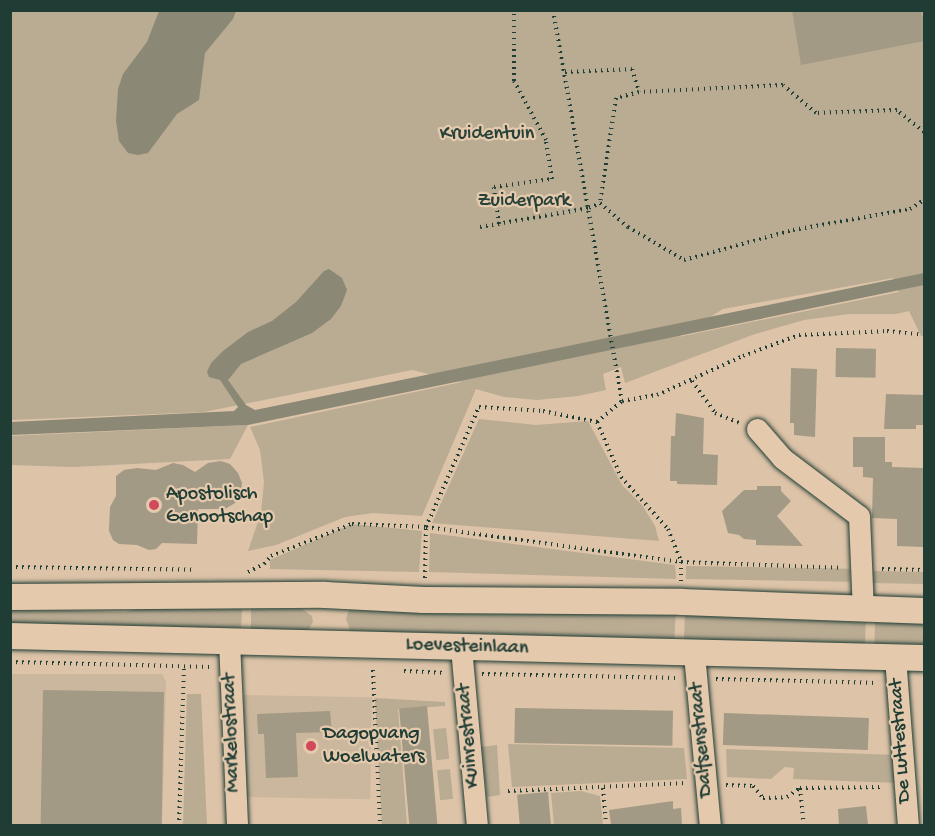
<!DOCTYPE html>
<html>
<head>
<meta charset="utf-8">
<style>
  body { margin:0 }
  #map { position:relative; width:935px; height:836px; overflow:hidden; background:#ddc3a8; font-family:"Gochi Hand",sans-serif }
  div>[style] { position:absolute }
  .built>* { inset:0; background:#cbb79d; transform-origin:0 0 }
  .green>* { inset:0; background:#baab93; transform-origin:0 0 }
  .water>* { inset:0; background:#8b8976 }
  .building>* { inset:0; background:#a29a84; transform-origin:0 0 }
  .path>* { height:4px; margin-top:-2px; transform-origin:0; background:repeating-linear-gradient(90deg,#1f3d34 0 1.5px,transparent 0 6px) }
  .roads { filter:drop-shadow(0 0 2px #1f3d34) drop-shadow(0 0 2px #1f3d34) }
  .minor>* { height:21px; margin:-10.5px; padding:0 10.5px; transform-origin:10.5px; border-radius:10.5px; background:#e5c9ad }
  .major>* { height:26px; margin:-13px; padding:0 13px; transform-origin:13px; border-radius:13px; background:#e5c9ad }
  .dots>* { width:16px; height:16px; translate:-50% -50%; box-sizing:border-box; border:3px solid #e5c9ad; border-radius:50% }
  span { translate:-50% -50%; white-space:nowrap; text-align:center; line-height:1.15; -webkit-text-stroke:4.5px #e5c9ad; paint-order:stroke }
  .park-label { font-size:20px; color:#274239 }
  .poi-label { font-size:20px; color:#1f3d34 }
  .left { translate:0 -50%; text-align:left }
  .street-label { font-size:20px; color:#1f3d34 }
  .frame { position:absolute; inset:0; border:12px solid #1f3d34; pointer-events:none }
</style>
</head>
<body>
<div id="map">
  <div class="built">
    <i style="clip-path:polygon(10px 674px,162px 674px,166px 682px,162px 825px,11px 825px)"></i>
    <i style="left:244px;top:695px;width:128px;height:102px;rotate:1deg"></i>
  </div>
  <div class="green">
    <i style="clip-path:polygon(evenodd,10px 11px,924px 11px,924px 336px,921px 336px,909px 311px,896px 314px,849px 314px,804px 320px,755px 334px,625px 383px,621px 367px,603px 374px,606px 390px,578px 396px,537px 400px,504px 397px,476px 389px,422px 516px,373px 513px,345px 517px,276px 545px,248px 551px,261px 513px,264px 482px,260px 450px,250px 427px,462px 382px,412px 370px,204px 412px,11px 420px,10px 11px,893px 278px,899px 292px,678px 337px,723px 309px,893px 278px)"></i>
    <i style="clip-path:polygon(479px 419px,536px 425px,588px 421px,622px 485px,642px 505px,655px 526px,659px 541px,432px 523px)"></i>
    <i style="clip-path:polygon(248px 425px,230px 459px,73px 467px,11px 465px,10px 436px)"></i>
    <i style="clip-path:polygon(352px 524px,422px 531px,419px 572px,270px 569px,270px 560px)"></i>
    <i style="clip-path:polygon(430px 533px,675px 565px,676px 579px,429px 572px)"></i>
    <i style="left:686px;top:566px;width:164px;height:13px;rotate:1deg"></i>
    <i style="left:873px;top:571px;width:51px;height:12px;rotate:1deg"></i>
    <i style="clip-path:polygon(359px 604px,676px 611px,674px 643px,358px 636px,350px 630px,346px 619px,349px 610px)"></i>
    <i style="clip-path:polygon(159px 605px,242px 608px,241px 632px,11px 625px,11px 610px,124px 612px)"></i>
    <i style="clip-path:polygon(251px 608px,302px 609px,312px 616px,313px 622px,307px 632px,251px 633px)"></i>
    <i style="left:685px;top:612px;width:181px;height:32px;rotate:2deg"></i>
    <i style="left:875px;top:617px;width:49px;height:32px;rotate:1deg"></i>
    <i style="clip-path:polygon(187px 694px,201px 694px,207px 825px,183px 825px)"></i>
    <i style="clip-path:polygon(375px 698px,445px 702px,445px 706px,398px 709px,407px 825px,382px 825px)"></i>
    <i style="left:446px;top:728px;width:31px;height:13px;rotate:84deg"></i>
    <i style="clip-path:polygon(508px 744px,684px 748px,687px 779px,512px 787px)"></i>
    <i style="clip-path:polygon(497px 745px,500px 795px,487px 797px,481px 747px)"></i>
    <i style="clip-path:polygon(726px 749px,897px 755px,898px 783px,793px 779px,794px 768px,785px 767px,771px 779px,727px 777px)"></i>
    <i style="left:450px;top:769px;width:30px;height:13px;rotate:84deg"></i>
    <i style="clip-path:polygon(581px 791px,600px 796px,603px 825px,554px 825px,551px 793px)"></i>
  </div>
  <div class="water">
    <i style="clip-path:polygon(159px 11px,236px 11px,233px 19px,205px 53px,199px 100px,177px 114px,148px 153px,138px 155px,128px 153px,119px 141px,116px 121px,118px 89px,123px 74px,147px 42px)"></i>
    <i style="clip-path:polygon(329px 269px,342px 278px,347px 290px,341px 306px,331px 319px,312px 333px,241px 364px,228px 380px,246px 405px,255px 410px,924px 273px,924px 285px,248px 425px,11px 435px,11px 422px,234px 411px,238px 407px,220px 380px,209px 377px,207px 372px,211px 363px,223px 351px,248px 332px,272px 321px,296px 302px,324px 271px)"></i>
  </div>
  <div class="building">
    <i style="clip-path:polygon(792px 10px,921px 10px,922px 16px,924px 16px,924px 41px,801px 65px)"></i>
    <i style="left:836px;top:348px;width:40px;height:29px;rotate:1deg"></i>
    <i style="clip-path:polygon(791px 368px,817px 369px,815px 437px,794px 435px,794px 423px,790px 423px)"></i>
    <i style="clip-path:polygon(886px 394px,924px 395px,924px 425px,916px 425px,916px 429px,884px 429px)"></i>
    <i style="clip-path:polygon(676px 413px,704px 418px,703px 454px,718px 455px,717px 485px,677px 484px,677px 481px,670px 481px,671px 436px,675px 436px)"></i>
    <i style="clip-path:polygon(853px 437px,885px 437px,885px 462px,892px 462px,892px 467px,924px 468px,924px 547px,897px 546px,897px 519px,872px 518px,873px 478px,863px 477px,863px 467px,853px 467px)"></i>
    <i style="clip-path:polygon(221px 461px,230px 464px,238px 473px,242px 483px,241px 493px,235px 503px,225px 509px,198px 509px,197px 544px,162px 543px,156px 549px,149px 550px,137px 545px,119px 544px,113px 540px,109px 531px,110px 507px,116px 496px,116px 476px,124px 470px,137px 468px,156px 470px,173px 463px,183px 465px,195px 472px,208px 463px)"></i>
    <i style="clip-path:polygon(757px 486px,781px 486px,781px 491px,791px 501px,777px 516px,803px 546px,756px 545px,756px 540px,744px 539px,739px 535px,728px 533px,722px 511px,744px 490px,757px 490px)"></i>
    <i style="left:43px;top:690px;width:121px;height:135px;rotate:1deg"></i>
    <i style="left:427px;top:706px;width:120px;height:28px;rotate:85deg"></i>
    <i style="left:515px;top:708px;width:158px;height:35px;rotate:1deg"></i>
    <i style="clip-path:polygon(330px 711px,332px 732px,296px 733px,298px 777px,266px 778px,264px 734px,258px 734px,257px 714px)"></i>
    <i style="left:724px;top:713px;width:145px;height:32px;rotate:2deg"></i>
    <i style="left:548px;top:792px;width:33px;height:31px;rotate:85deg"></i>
    <i style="clip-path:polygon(673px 801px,673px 809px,681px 808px,682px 825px,611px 825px,609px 810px)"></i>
    <i style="clip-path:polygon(866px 806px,868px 825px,839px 825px,838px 809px)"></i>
  </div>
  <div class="path">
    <i style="left:553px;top:10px;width:397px;rotate:80deg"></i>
    <i style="left:565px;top:72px;width:67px;rotate:-2.6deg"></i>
    <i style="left:632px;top:69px;width:24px;rotate:73deg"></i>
    <i style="left:924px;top:132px;width:35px;rotate:-141deg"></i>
    <i style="left:897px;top:110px;width:81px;rotate:177.9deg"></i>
    <i style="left:816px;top:113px;width:43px;rotate:-139.7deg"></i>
    <i style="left:783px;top:85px;width:144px;rotate:177.2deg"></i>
    <i style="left:639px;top:92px;width:24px;rotate:165deg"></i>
    <i style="left:616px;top:98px;width:106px;rotate:98.7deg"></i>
    <i style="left:600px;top:203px;width:37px;rotate:41deg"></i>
    <i style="left:628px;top:227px;width:65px;rotate:30.5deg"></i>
    <i style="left:684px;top:260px;width:113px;rotate:-15.4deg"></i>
    <i style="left:793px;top:230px;width:119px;rotate:-10.2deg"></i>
    <i style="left:910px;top:209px;width:17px;rotate:-33deg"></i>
    <i style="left:499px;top:224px;width:37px;rotate:-98deg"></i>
    <i style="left:494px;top:187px;width:59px;rotate:-7.9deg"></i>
    <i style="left:552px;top:179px;width:39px;rotate:-99deg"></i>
    <i style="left:546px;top:140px;width:67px;rotate:-118.5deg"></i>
    <i style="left:514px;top:81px;width:71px;rotate:-90deg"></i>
    <i style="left:480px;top:227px;width:111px;rotate:-9.9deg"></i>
    <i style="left:589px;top:208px;width:12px;rotate:-24deg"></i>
    <i style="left:692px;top:381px;width:39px;rotate:54deg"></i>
    <i style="left:715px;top:413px;width:27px;rotate:22deg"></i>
    <i style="left:597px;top:422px;width:33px;rotate:-40deg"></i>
    <i style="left:622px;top:401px;width:36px;rotate:-10deg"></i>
    <i style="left:657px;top:395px;width:94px;rotate:-24.4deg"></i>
    <i style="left:743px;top:356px;width:60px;rotate:-20.6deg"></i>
    <i style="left:799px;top:335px;width:88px;rotate:-2.6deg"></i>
    <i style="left:887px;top:331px;width:37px;rotate:6deg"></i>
    <i style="left:597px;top:422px;width:60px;rotate:66.4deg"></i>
    <i style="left:621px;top:477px;width:70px;rotate:47.9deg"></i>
    <i style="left:668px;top:529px;width:35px;rotate:68deg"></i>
    <i style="left:681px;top:562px;width:19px;rotate:90deg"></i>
    <i style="left:10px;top:567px;width:182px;rotate:0.9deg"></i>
    <i style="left:882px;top:569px;width:42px;rotate:1.4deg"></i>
    <i style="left:248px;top:572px;width:18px;rotate:-27deg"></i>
    <i style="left:264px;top:564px;width:11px;rotate:-49deg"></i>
    <i style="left:271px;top:556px;width:87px;rotate:-21.6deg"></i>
    <i style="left:352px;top:524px;width:74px;rotate:2.3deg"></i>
    <i style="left:426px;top:527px;width:257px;rotate:7.8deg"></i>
    <i style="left:681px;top:562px;width:160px;rotate:2.1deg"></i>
    <i style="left:425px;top:578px;width:51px;rotate:-88.9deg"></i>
    <i style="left:426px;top:527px;width:131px;rotate:-66.2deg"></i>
    <i style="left:479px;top:407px;width:64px;rotate:3.6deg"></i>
    <i style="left:543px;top:411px;width:55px;rotate:11.5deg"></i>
    <i style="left:10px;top:662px;width:201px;rotate:1.4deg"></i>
    <i style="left:373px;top:670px;width:156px;rotate:87.4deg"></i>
    <i style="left:404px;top:671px;width:41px;rotate:2.8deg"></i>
    <i style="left:482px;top:674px;width:193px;rotate:1.2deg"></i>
    <i style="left:716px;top:679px;width:160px;rotate:1.4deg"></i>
    <i style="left:726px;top:785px;width:27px;rotate:2deg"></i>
    <i style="left:753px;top:786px;width:16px;rotate:50deg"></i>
    <i style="left:763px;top:798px;width:24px;rotate:-2deg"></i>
    <i style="left:787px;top:797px;width:16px;rotate:-35deg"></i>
    <i style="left:800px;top:788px;width:84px;rotate:-0.7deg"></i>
    <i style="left:603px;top:788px;width:38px;rotate:85deg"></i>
    <i style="left:800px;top:788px;width:38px;rotate:84deg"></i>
    <i style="left:508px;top:791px;width:179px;rotate:-2.6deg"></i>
    <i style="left:179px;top:826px;width:159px;rotate:-88.2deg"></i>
  </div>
  <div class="roads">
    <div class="minor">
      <i style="left:757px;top:429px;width:38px;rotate:49deg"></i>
      <i style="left:782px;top:458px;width:96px;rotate:37deg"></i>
      <i style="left:859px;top:516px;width:94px;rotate:87.6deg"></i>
      <i style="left:229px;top:641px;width:185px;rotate:87.5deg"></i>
      <i style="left:461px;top:647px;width:180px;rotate:84.9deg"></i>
      <i style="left:694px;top:654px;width:173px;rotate:84.7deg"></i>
      <i style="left:895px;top:657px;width:169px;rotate:85.6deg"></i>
    </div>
    <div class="major">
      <i style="left:10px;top:597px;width:315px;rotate:-0.4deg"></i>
      <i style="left:325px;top:595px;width:99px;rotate:2.9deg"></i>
      <i style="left:424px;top:600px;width:258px;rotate:0.4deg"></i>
      <i style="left:682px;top:602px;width:242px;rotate:2.1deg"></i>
      <i style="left:10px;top:636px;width:914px;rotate:1.38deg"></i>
    </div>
  </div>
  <div class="dots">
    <i style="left:154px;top:505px;background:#d1495b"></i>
    <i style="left:311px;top:746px;background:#d1495b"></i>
  </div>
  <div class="park-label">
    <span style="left:487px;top:134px">Kruidentuin</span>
    <span style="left:524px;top:201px">Zuiderpark</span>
  </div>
  <div class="poi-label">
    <span class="left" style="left:166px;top:506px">Apostolisch<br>Genootschap</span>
    <span class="left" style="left:323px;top:746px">Dagopvang<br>Woelwaters</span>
  </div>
  <div class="street-label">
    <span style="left:467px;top:647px;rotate:2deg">Loevesteinlaan</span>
    <span style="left:232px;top:733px;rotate:-92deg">Markelostraat</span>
    <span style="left:469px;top:736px;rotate:-95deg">Kuinrestraat</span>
    <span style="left:702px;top:740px;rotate:-95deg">Dalfsenstraat</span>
    <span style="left:901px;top:741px;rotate:-94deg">De Luttestraat</span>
  </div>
  <div class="frame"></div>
</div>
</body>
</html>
